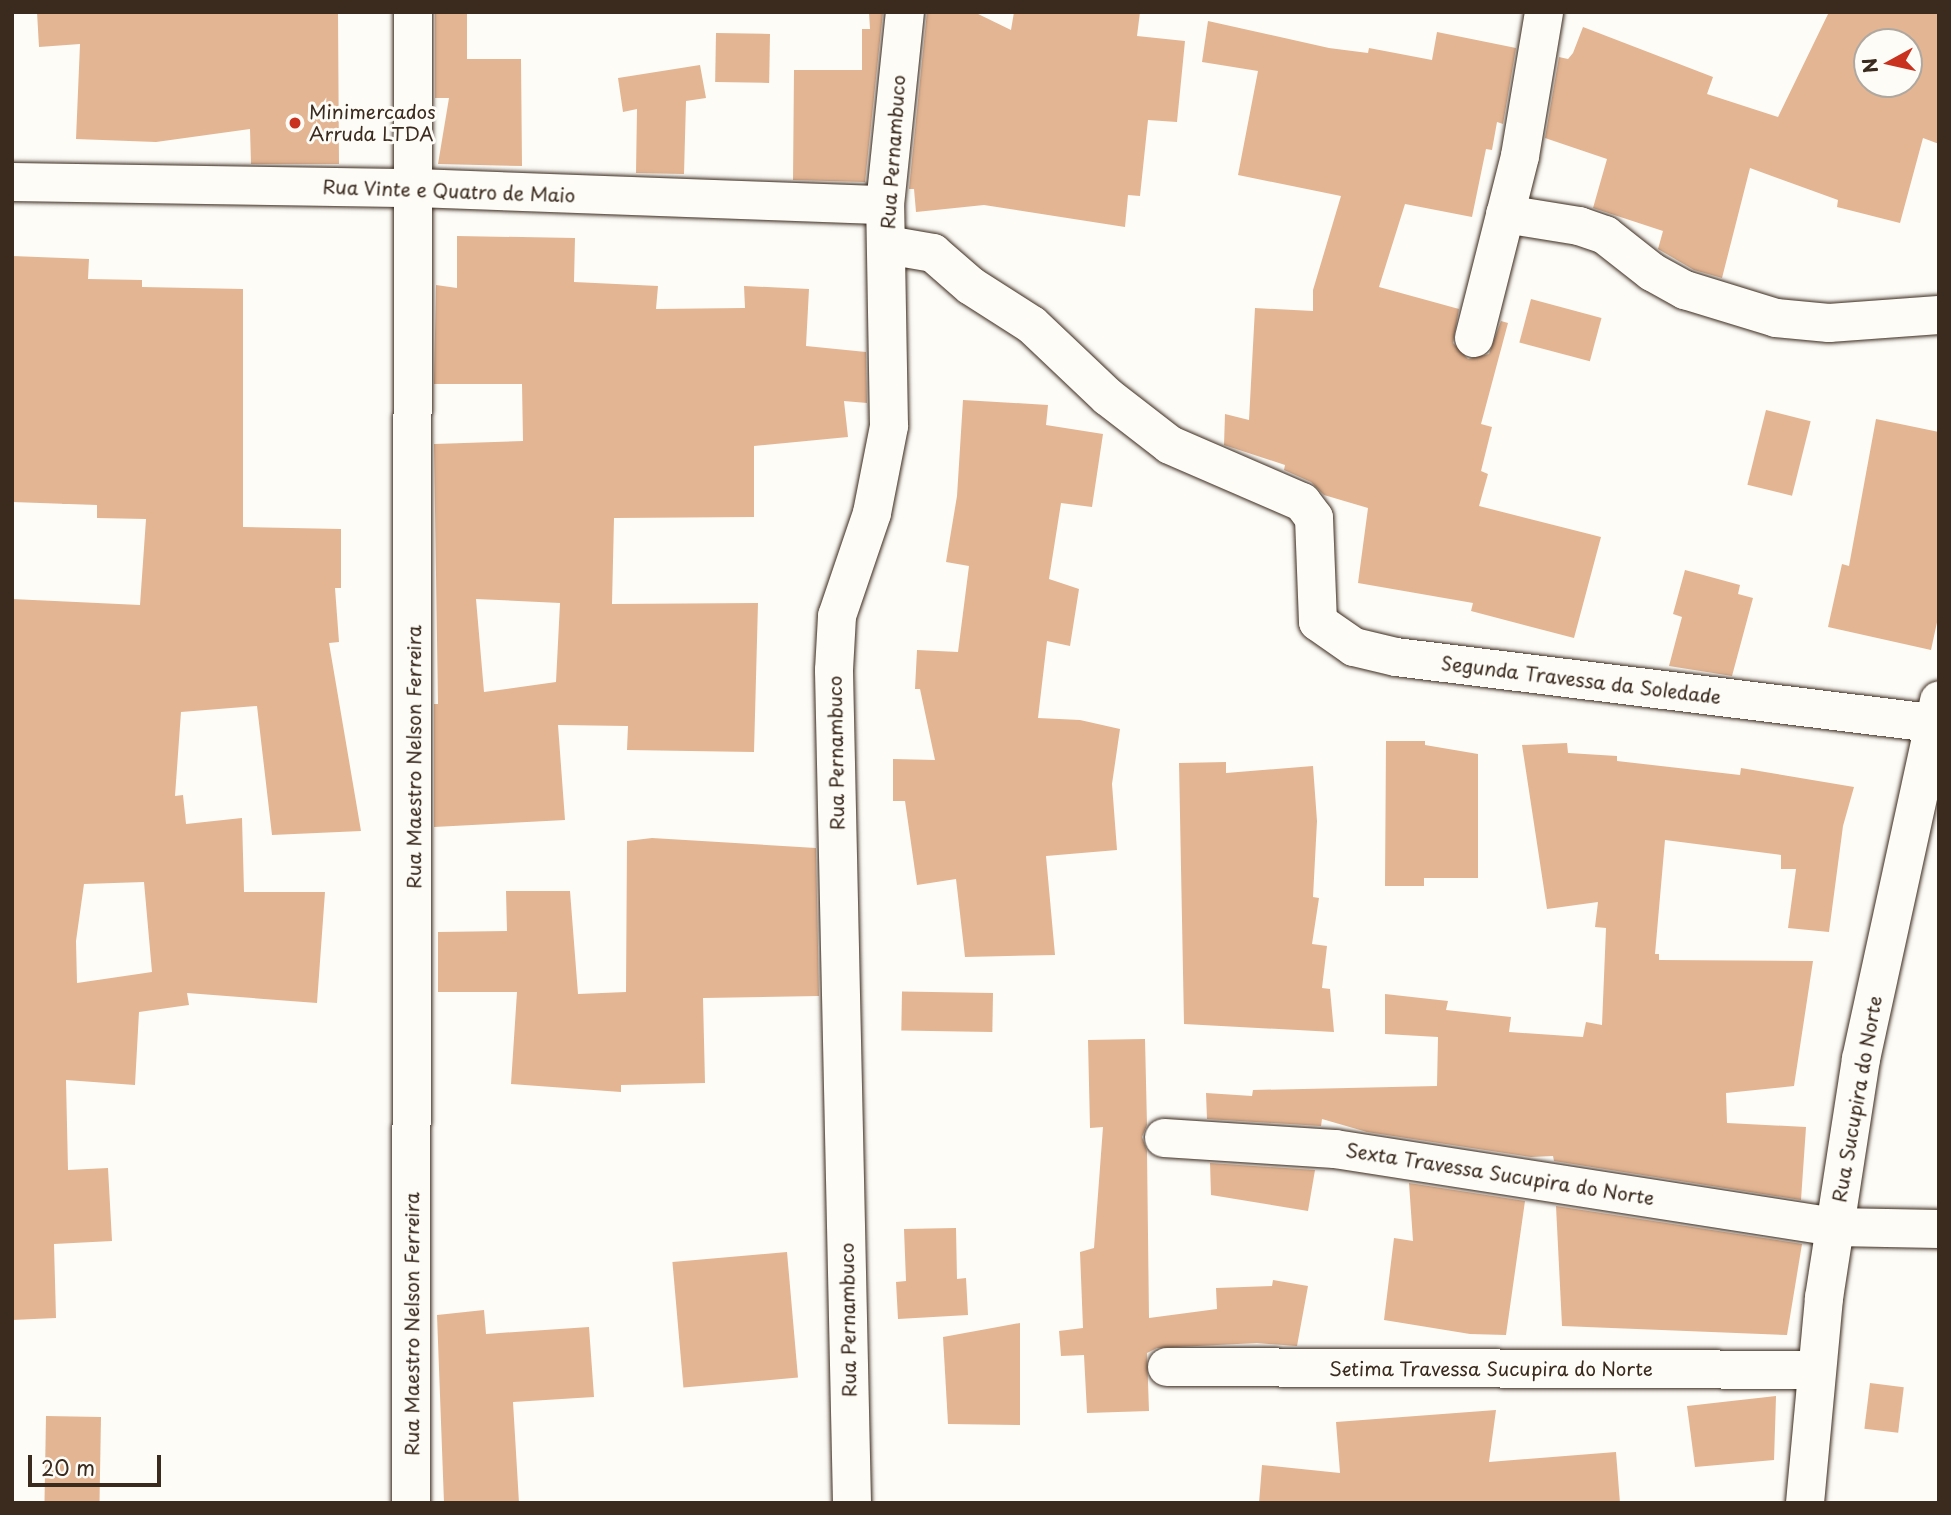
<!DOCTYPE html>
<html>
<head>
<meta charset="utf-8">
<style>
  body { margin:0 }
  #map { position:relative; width:1951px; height:1515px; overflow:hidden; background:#fdfcf7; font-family:"Playpen Sans",sans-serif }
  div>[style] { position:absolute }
  .building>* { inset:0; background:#e3b593; transform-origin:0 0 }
  .roads { filter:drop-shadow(0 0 2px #3b2a1e) drop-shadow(0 0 2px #3b2a1e) }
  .minor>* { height:38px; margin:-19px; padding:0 19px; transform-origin:19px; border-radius:19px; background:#fdfcf7 }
  .dots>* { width:19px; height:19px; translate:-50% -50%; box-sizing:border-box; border:4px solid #fdfcf7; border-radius:50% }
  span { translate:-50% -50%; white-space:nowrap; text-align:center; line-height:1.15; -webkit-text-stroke:6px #fdfcf7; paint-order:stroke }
  .poi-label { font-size:19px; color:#3b2a1e }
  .left { translate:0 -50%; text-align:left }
  .street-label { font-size:19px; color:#3b2a1e }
  .frame { position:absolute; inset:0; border:14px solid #3b2a1e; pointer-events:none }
  .north { position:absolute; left:1853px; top:28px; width:70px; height:70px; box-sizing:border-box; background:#fdfcf7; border:2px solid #afa8a0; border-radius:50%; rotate:262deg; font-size:19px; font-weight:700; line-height:28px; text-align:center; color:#3b2a1e }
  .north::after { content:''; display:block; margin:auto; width:24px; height:32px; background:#c8321e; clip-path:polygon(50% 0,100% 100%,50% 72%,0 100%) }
  .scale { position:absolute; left:28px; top:1455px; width:133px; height:32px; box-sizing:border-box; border:4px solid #3b2a1e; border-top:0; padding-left:9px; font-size:21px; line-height:24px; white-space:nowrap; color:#3b2a1e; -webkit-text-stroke:5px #fdfcf7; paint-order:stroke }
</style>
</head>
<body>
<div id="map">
  <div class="building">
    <i style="clip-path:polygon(37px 12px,338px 12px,339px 164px,251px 164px,250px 129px,156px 142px,76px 139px,80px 44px,39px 47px)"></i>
    <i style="clip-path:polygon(435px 12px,467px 12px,467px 59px,521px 59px,522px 166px,438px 164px,449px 98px,435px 98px)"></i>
    <i style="clip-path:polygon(869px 12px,883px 12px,865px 182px,793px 180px,794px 70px,862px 70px,862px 29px,870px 29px)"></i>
    <i style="clip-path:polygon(927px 12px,974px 12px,1011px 30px,1014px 12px,1140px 12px,1137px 36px,1185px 41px,1177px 122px,1148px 120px,1140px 196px,1128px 195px,1125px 227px,984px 205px,916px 212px,914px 189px,909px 189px)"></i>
    <i style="clip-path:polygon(evenodd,1829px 12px,1939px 12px,1939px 144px,1923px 138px,1900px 223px,1837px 207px,1838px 200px,1750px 168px,1722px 278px,1694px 270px,1658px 249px,1663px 231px,1593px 208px,1607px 159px,1545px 138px,1559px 57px,1568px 59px,1573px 53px,1583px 27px,1713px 77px,1707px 94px,1778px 117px,1829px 12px,1867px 42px,1909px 42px,1909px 84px,1867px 84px,1867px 42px)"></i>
    <i style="clip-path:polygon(1208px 21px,1329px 48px,1368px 53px,1369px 48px,1432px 60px,1437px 32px,1516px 48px,1503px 124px,1497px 122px,1492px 150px,1486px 149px,1472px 217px,1405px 204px,1379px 287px,1459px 309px,1453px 343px,1468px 359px,1489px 354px,1501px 321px,1508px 323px,1481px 424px,1492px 427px,1481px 471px,1488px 474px,1479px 506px,1601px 537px,1574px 638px,1471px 611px,1473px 603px,1358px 583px,1368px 508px,1324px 495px,1311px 482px,1284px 470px,1285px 465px,1224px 445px,1225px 414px,1249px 420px,1255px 308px,1313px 311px,1313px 290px,1341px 196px,1238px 175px,1258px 71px,1202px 62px)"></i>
    <i style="left:716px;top:33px;width:54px;height:49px;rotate:1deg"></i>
    <i style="clip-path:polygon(700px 65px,706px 98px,686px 101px,684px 174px,636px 173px,637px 109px,623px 112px,618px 78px)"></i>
    <i style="clip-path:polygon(evenodd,457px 236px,575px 238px,574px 282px,658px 286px,656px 309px,745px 308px,744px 286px,809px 289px,806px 346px,866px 352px,867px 403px,844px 401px,848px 437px,754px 446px,754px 517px,614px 518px,612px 604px,758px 603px,754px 752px,627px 750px,628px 726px,558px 725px,565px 820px,434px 827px,434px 704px,438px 704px,434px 444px,523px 441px,522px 384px,434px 384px,436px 285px,457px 288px,457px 236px,476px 599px,560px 603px,556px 682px,484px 692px,476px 599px)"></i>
    <i style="clip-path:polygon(evenodd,12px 256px,89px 259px,88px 279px,142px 280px,142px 287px,243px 289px,243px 527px,341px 529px,341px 588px,335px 588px,339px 642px,329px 643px,361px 831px,272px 835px,257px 706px,181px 712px,175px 796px,183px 795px,186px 824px,242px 818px,244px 892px,325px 892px,317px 1003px,187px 993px,189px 1005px,139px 1012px,135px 1085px,66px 1080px,68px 1170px,108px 1168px,112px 1241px,54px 1244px,56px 1318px,12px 1320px,12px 599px,140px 605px,146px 519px,97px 518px,97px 505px,12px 502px,12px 256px,144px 882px,152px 972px,77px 983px,76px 941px,84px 884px,144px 882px)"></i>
    <i style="left:1531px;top:299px;width:73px;height:45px;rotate:15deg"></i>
    <i style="clip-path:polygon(963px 400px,1048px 405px,1046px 425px,1103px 434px,1092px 507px,1061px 503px,1049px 579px,1079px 589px,1070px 646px,1047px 641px,1038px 718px,1080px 720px,1120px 729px,1112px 784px,1117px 850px,1046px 856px,1055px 955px,965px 957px,956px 879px,917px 885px,905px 801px,893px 801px,893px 759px,935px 760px,920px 689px,915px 689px,917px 650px,958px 652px,969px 566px,946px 562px,957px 496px)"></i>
    <i style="left:1766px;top:410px;width:46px;height:77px;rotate:14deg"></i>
    <i style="clip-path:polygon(1876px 419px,1939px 432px,1939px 613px,1931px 650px,1828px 627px,1842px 564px,1849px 566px)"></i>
    <i style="clip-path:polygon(1685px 570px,1740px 585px,1738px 594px,1753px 598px,1732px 676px,1669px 666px,1682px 617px,1673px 614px)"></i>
    <i style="clip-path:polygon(1386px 741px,1425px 741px,1425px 745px,1478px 754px,1478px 878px,1424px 878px,1424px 886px,1385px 886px)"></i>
    <i style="clip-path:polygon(1567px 743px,1568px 753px,1617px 756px,1617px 761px,1740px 775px,1741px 768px,1854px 787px,1843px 826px,1829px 932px,1788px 928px,1796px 869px,1781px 869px,1781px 855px,1665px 840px,1655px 954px,1659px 954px,1659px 960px,1813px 961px,1794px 1086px,1726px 1093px,1727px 1123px,1806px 1127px,1801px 1200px,1554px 1161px,1553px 1156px,1531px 1157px,1367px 1132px,1322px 1119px,1321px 1126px,1207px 1119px,1206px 1093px,1252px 1096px,1253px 1090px,1437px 1086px,1438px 1037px,1385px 1034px,1385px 994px,1448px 1001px,1446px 1010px,1511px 1017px,1509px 1032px,1583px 1037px,1586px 1022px,1602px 1025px,1606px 928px,1595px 927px,1598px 902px,1547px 909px,1522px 745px)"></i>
    <i style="clip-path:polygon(1226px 762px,1226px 773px,1313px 766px,1317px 821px,1313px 897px,1319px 898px,1312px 944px,1327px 946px,1322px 988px,1330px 989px,1334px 1032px,1184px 1024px,1179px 763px)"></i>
    <i style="clip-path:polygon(652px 838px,816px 848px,819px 996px,703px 998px,705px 1083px,621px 1085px,621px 1092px,511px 1084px,517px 992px,438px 992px,438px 932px,507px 931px,506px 891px,570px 891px,578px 994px,626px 992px,627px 841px)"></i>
    <i style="left:993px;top:993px;width:39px;height:91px;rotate:91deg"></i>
    <i style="clip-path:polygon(1145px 1039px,1147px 1125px,1142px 1137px,1147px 1151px,1149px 1318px,1217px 1309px,1216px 1288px,1272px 1286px,1273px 1280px,1308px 1286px,1297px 1346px,1257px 1343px,1157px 1348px,1147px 1353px,1149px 1411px,1087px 1413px,1084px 1355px,1061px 1356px,1059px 1331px,1083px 1328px,1080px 1252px,1094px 1248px,1103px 1127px,1090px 1128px,1088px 1040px)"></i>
    <i style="clip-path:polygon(1210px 1163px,1315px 1170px,1308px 1211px,1211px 1195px)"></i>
    <i style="clip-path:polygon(1409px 1183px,1525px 1201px,1506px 1335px,1470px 1334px,1384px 1320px,1394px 1238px,1413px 1241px)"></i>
    <i style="clip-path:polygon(1556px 1206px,1802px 1244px,1787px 1335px,1562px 1326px)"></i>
    <i style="clip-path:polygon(956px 1228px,957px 1279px,966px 1278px,968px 1315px,898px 1319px,896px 1282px,906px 1281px,904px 1229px)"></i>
    <i style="left:787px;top:1252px;width:126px;height:115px;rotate:85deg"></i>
    <i style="clip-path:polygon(484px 1310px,486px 1334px,589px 1327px,594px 1397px,513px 1402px,519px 1503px,444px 1503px,437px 1315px)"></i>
    <i style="clip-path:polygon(1020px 1323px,1020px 1425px,948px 1424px,943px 1337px)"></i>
    <i style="left:1870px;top:1383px;width:34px;height:46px;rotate:7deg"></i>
    <i style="clip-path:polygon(1776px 1396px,1774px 1460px,1695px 1467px,1687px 1406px)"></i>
    <i style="clip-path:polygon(1496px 1410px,1489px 1462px,1616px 1452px,1620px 1503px,1259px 1503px,1262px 1465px,1340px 1473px,1336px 1422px)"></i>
    <i style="left:46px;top:1416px;width:55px;height:87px;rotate:1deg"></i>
  </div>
  <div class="roads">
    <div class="minor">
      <i style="left:12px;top:182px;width:404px;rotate:0.9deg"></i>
      <i style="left:416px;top:188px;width:469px;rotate:2.1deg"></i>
      <i style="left:1505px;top:214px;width:75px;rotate:9.2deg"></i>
      <i style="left:1579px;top:226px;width:28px;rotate:19deg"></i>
      <i style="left:1605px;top:235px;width:60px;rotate:38.2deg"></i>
      <i style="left:1652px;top:272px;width:38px;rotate:29deg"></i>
      <i style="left:1685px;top:290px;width:95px;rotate:17.1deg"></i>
      <i style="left:1776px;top:318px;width:53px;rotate:5.4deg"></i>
      <i style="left:1829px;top:323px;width:110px;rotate:-4.2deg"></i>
      <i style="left:887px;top:245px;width:47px;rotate:9.9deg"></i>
      <i style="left:933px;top:253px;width:50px;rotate:41deg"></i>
      <i style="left:971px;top:286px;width:72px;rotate:32.6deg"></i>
      <i style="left:1032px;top:325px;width:105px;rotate:43.5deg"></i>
      <i style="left:1108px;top:397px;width:78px;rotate:37.7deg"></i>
      <i style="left:1170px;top:445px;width:144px;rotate:23.4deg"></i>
      <i style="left:1302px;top:502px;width:20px;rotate:53deg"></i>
      <i style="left:1314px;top:518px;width:104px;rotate:87.8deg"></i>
      <i style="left:1318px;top:622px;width:44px;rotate:34.8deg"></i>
      <i style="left:1354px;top:647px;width:43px;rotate:13.4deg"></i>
      <i style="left:1396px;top:657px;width:539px;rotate:7.03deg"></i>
      <i style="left:1474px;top:338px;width:188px;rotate:-75.8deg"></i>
      <i style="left:1520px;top:156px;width:146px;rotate:-80.5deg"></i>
      <i style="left:1164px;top:1138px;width:171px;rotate:3.7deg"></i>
      <i style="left:1335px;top:1149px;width:505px;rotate:8.88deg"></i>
      <i style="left:1834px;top:1227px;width:105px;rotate:1.1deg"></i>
      <i style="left:1167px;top:1367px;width:649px;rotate:0.26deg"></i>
      <i style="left:411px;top:1503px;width:1491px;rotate:-89.92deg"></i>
      <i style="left:852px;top:1503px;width:833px;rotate:-91.24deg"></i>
      <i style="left:834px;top:670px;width:54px;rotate:-86.8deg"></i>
      <i style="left:837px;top:616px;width:109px;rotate:-71.2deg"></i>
      <i style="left:872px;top:513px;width:89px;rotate:-78.9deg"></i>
      <i style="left:889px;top:426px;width:221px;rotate:-91deg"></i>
      <i style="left:885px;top:205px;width:194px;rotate:-84.1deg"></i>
      <i style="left:1805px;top:1503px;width:206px;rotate:-84.7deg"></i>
      <i style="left:1824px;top:1298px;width:242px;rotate:-81.2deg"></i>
      <i style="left:1861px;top:1059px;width:367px;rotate:-77.7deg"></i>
    </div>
  </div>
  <div class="dots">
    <i style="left:295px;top:123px;background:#c8321e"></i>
  </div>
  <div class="poi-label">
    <span class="left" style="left:309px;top:123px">Minimercados<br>Arruda LTDA</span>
  </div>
  <div class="street-label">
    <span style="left:893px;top:152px;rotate:-86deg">Rua Pernambuco</span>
    <span style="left:449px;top:191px;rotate:2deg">Rua Vinte e Quatro de Maio</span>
    <span style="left:1581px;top:680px;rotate:7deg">Segunda Travessa da Soledade</span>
    <span style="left:836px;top:753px;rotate:-91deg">Rua Pernambuco</span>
    <span style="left:414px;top:757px;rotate:-90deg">Rua Maestro Nelson Ferreira</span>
    <span style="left:1857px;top:1099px;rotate:-80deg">Rua Sucupira do Norte</span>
    <span style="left:1500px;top:1174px;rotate:9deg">Sexta Travessa Sucupira do Norte</span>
    <span style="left:848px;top:1320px;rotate:-91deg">Rua Pernambuco</span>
    <span style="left:412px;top:1324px;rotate:-90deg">Rua Maestro Nelson Ferreira</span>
    <span style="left:1491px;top:1369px">Setima Travessa Sucupira do Norte</span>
  </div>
  <div class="frame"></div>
  <div class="north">N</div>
  <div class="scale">20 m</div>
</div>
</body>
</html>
